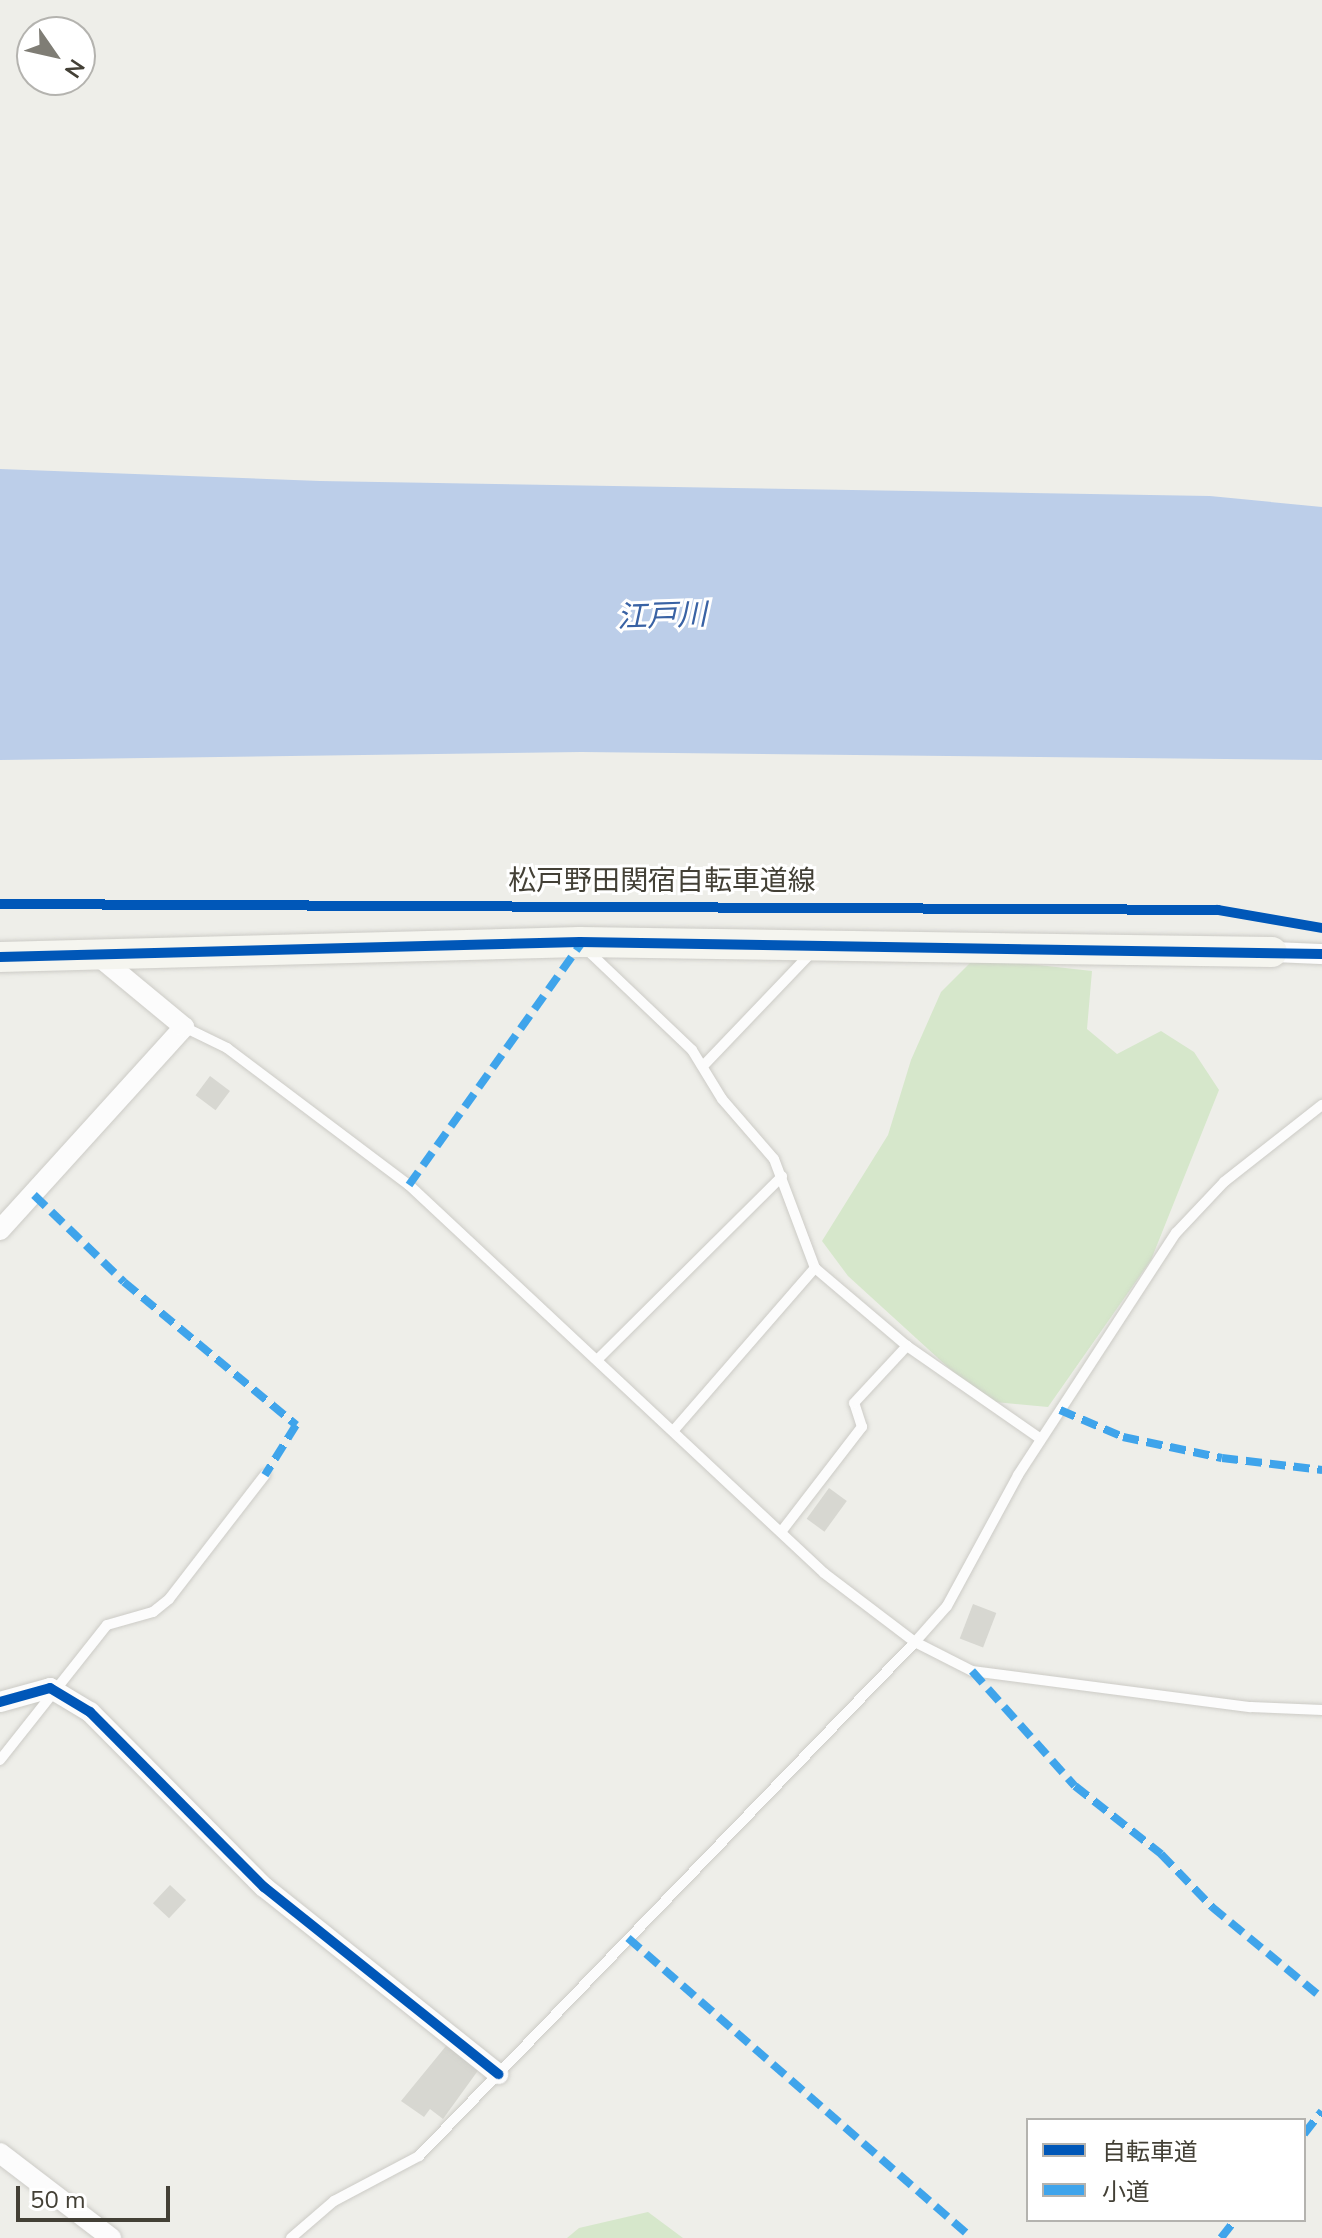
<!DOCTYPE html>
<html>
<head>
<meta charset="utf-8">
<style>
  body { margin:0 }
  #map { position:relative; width:1322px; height:2238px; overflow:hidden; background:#eeeee9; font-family:"Nunito Sans","Noto Sans JP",sans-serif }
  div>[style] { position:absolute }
  .green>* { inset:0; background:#d6e7cb }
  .water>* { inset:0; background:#bccee9 }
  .building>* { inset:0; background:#d7d7d1; transform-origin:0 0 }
  .roads { filter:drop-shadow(0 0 2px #cccbc6) drop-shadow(0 0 2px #cccbc6) }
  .lane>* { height:10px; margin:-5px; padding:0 5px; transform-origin:5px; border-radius:5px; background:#fcfcfc }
  .street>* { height:20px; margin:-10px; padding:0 10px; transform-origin:10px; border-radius:10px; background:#fcfcfc }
  .secondary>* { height:30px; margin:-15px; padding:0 15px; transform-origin:15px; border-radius:15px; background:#f5f5ef }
  .quiet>* { height:8px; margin-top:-4px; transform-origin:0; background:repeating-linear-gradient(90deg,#3fa4eb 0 16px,transparent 0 24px) }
  .cycleway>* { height:10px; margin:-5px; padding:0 5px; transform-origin:5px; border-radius:5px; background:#0057b8 }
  span { translate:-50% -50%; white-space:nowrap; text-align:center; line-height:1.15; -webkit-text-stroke:6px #fff; paint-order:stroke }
  .street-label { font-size:28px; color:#434036 }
  .water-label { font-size:30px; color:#3962a4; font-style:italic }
  .legend { position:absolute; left:1026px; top:2118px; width:280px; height:104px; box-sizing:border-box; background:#fff; border:2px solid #b4b3af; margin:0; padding:10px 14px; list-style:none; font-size:24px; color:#434036 }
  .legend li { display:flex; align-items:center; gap:16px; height:40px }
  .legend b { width:40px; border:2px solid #b4b3af }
  .north { position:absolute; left:16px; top:16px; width:80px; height:80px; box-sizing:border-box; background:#fff; border:2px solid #b4b3af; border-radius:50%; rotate:124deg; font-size:22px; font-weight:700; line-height:32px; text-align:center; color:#434036 }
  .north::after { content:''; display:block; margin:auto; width:28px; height:36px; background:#7f7d75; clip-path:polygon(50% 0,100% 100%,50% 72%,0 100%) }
  .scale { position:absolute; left:16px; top:2186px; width:154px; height:36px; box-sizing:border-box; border:4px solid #434036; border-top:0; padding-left:10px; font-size:24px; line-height:28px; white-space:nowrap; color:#434036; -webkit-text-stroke:6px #fff; paint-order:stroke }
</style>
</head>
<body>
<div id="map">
  <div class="green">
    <i style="clip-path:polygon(975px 958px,1092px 971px,1087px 1029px,1117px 1054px,1161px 1031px,1194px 1052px,1219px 1090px,1151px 1260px,1048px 1407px,985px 1401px,848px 1276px,822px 1241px,888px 1135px,911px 1060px,941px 992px)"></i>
    <i style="clip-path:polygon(648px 2212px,683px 2238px,567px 2238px,579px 2228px)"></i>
  </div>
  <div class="water">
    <i style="clip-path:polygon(0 469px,320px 481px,1210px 496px,1322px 507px,1322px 760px,581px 752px,0 760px)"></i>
  </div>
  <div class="building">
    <i style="left:210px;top:1076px;width:25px;height:24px;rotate:37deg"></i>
    <i style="left:829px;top:1488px;width:22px;height:38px;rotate:36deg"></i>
    <i style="left:973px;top:1604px;width:25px;height:37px;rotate:21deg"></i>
    <i style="left:170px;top:1885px;width:22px;height:25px;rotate:43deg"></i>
    <i style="clip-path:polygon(446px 2046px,482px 2065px,443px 2119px,430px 2109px,424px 2117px,401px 2101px)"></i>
  </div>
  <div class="roads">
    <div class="lane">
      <i style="left:585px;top:948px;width:148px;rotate:43.6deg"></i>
      <i style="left:692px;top:1050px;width:57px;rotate:58.5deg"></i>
      <i style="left:722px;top:1099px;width:79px;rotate:49.1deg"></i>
      <i style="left:774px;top:1159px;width:116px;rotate:69.4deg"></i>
      <i style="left:815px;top:1268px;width:121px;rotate:40.3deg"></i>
      <i style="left:907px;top:1346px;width:163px;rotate:34.8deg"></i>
      <i style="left:184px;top:1027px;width:48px;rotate:26deg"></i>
      <i style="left:227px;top:1048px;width:228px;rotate:37deg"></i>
      <i style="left:409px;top:1185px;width:568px;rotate:43.07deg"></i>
      <i style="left:824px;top:1573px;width:114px;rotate:37.2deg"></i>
      <i style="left:915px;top:1642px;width:64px;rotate:27deg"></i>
      <i style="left:972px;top:1671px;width:281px;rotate:7.4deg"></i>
      <i style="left:1251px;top:1707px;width:71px;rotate:2.4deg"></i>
      <i style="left:704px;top:1065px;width:156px;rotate:-46.3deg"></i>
      <i style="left:599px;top:1358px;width:258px;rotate:-44.8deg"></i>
      <i style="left:674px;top:1430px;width:215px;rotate:-49deg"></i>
      <i style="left:781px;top:1532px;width:133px;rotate:-52.4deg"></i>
      <i style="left:862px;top:1427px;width:25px;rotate:-108deg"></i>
      <i style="left:854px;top:1403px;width:78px;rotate:-47.1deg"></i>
      <i style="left:0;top:1760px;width:172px;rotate:-51.6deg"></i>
      <i style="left:107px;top:1625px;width:48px;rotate:-15.8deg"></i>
      <i style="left:153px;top:1612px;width:21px;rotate:-39deg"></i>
      <i style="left:169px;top:1599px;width:157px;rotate:-52.3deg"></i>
      <i style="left:291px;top:2238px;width:57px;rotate:-40.7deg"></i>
      <i style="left:334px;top:2201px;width:96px;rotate:-27.9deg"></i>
      <i style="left:419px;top:2156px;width:714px;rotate:-46.02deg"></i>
      <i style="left:915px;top:1642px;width:48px;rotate:-48.4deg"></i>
      <i style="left:947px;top:1606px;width:149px;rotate:-61.5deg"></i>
      <i style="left:1018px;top:1475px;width:289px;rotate:-56.9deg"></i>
      <i style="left:1176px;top:1233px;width:70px;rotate:-46.7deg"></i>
      <i style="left:1224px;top:1182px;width:125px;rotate:-38.2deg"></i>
    </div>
    <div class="street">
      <i style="left:1272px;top:952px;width:50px;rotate:2.3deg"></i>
      <i style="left:0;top:1230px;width:274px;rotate:-47.8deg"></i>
      <i style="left:184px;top:1027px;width:113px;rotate:-140.4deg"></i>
      <i style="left:0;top:1702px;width:52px;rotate:-15.6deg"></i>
      <i style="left:50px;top:1688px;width:47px;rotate:31deg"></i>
      <i style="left:90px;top:1712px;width:247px;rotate:45.2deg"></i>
      <i style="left:264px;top:1887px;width:300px;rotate:38.6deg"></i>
      <i style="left:0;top:2153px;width:140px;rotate:37.4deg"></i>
    </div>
    <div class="secondary">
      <i style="left:0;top:957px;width:580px;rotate:-1.48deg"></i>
      <i style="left:580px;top:942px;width:692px;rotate:0.83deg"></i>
    </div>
  </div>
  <div class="quiet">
    <i style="left:409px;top:1185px;width:296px;rotate:-54.5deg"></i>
    <i style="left:34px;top:1195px;width:125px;rotate:44deg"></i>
    <i style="left:124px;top:1282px;width:224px;rotate:39.7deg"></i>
    <i style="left:296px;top:1425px;width:59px;rotate:121.8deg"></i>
    <i style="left:1060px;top:1410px;width:69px;rotate:23.2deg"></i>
    <i style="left:1123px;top:1437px;width:101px;rotate:12deg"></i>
    <i style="left:1222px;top:1458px;width:101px;rotate:6.8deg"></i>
    <i style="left:972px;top:1671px;width:154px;rotate:48.2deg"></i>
    <i style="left:1075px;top:1786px;width:110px;rotate:38.3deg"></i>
    <i style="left:1161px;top:1854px;width:74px;rotate:46.1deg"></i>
    <i style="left:1212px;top:1907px;width:143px;rotate:39.6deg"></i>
    <i style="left:628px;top:1938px;width:456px;rotate:41.1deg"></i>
    <i style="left:1304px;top:2134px;width:29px;rotate:-52deg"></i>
    <i style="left:1221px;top:2238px;width:23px;rotate:-52deg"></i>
  </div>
  <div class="cycleway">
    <i style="left:0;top:904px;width:1218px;rotate:0.28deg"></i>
    <i style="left:1218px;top:910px;width:106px;rotate:9.8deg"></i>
    <i style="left:0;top:957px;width:580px;rotate:-1.48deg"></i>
    <i style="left:580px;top:942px;width:742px;rotate:0.93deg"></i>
    <i style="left:0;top:1702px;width:52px;rotate:-15.6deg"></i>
    <i style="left:50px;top:1688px;width:47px;rotate:31deg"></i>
    <i style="left:90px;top:1712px;width:247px;rotate:45.2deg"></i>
    <i style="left:264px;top:1887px;width:300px;rotate:38.6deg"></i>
  </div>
  <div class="street-label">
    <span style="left:662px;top:881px">松戸野田関宿自転車道線</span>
  </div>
  <div class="water-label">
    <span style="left:662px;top:617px;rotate:-2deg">江戸川</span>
  </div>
  <ul class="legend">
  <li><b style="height:10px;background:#0057b8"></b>自転車道</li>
  <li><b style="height:10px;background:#3fa4eb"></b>小道</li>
  </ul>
  <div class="north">N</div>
  <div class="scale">50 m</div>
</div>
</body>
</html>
